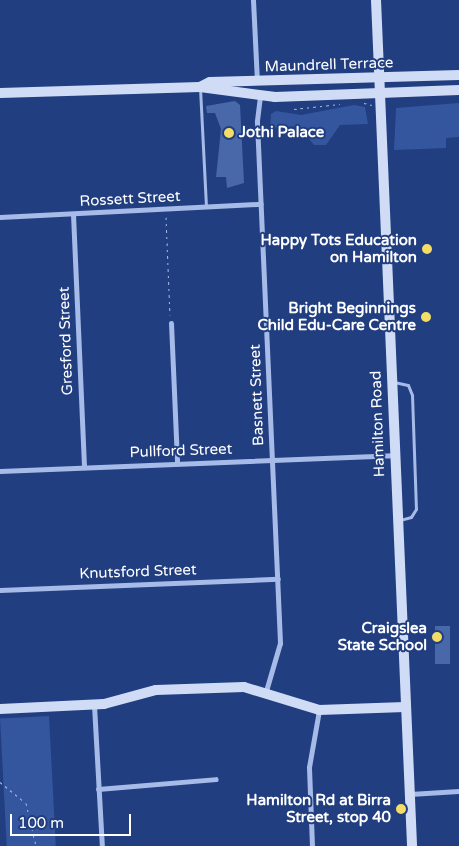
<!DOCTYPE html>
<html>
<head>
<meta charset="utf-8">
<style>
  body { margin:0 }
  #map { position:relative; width:459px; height:846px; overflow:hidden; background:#213e80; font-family:"Varela Round",sans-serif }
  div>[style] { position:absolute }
  .green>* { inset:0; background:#34569e; transform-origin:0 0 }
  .building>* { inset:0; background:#4968a9; transform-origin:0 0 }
  .path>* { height:1px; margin-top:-0.5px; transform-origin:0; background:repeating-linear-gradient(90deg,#a6bbe7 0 2.5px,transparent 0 6.5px) }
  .lane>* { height:3px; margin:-1.5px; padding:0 1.5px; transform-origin:1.5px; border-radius:1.5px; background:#a6bbe7 }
  .street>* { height:5px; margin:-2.5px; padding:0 2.5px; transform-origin:2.5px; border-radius:2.5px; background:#a6bbe7 }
  .secondary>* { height:10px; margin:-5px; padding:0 5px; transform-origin:5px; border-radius:5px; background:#d0dcf6 }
  .dots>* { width:14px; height:14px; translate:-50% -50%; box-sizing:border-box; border:2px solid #213e80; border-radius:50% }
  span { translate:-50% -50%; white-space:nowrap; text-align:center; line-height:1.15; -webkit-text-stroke:4px #213e80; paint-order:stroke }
  .street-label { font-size:15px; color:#fff }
  .poi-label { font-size:15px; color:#fff; font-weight:700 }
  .left { translate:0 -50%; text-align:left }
  .right { translate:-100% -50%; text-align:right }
  .scale { position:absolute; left:10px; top:814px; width:121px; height:22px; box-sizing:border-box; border:2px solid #fff; border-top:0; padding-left:6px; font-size:15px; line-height:18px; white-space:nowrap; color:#fff; -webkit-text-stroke:4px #213e80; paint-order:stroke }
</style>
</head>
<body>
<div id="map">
  <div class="green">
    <i style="clip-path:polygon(459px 103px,459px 137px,446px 138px,446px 148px,394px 150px,396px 108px)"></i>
    <i style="clip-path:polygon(354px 105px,365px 107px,368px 124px,340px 125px,326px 145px,314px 145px,299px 126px,270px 128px,271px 114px,276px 111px,301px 115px)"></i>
    <i style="left:49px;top:716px;width:130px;height:49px;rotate:87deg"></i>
  </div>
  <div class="building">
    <i style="clip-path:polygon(235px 101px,240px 105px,244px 183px,227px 188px,226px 177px,216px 177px,221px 129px,215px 113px,207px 113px,206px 106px)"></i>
    <i style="left:435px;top:626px;width:15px;height:38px"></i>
  </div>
  <div class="path">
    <i style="left:364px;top:103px;width:8px;rotate:14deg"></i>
    <i style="left:294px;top:109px;width:46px;rotate:-6.2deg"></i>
    <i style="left:166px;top:217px;width:98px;rotate:87.7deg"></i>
    <i style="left:0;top:782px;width:33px;rotate:39deg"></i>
    <i style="left:26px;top:803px;width:44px;rotate:76.9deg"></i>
  </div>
  <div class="lane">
    <i style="left:200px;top:88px;width:119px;rotate:87.1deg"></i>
    <i style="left:394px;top:382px;width:14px;rotate:12deg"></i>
    <i style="left:408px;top:385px;width:11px;rotate:68deg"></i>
    <i style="left:412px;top:395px;width:114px;rotate:88deg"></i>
    <i style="left:416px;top:509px;width:9px;rotate:122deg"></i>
    <i style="left:411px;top:517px;width:11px;rotate:165deg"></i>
  </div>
  <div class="street">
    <i style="left:253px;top:0;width:81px;rotate:87.2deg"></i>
    <i style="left:260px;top:96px;width:26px;rotate:97deg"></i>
    <i style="left:257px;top:122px;width:522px;rotate:87.47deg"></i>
    <i style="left:280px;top:643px;width:50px;rotate:106.3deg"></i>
    <i style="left:73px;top:214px;width:253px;rotate:87.5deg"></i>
    <i style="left:0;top:217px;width:261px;rotate:-2.9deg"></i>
    <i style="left:171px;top:323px;width:140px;rotate:87.5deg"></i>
    <i style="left:0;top:471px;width:394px;rotate:-2.3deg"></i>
    <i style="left:0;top:590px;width:278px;rotate:-2.3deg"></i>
    <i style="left:94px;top:705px;width:141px;rotate:86.8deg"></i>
    <i style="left:98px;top:789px;width:118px;rotate:-4.8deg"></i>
    <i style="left:410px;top:794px;width:49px;rotate:-3.5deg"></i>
    <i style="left:312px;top:846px;width:79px;rotate:-92.2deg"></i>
    <i style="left:309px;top:767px;width:58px;rotate:-80deg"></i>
  </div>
  <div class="secondary">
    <i style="left:376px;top:0;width:847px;rotate:87.56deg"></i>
    <i style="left:200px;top:87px;width:11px;rotate:-27deg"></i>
    <i style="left:210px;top:82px;width:249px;rotate:-1.6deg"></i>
    <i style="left:0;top:93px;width:200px;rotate:-1.7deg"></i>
    <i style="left:200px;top:87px;width:76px;rotate:7.6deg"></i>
    <i style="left:275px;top:97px;width:184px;rotate:-2.2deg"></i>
    <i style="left:0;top:709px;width:104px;rotate:-2.8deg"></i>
    <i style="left:104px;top:704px;width:54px;rotate:-15.1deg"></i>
    <i style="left:156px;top:690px;width:88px;rotate:-2deg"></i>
    <i style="left:244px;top:687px;width:78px;rotate:17deg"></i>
    <i style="left:319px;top:710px;width:86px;rotate:-2deg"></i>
  </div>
  <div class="dots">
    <i style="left:229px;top:133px;background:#f4dd67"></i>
    <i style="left:427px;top:249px;background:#f4dd67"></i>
    <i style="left:426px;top:317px;background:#f4dd67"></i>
    <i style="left:437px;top:637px;background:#f4dd67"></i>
    <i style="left:401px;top:809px;background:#f4dd67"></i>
  </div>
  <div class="street-label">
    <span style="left:329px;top:65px;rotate:-2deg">Maundrell Terrace</span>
    <span style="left:130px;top:199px;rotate:-3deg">Rossett Street</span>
    <span style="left:66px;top:341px;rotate:-92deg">Gresford Street</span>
    <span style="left:257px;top:395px;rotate:-92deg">Basnett Street</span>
    <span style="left:378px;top:424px;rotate:-92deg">Hamilton Road</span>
    <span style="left:181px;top:451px;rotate:-2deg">Pullford Street</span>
    <span style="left:138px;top:572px;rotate:-2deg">Knutsford Street</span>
  </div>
  <div class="poi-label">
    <span class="left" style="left:239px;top:133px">Jothi Palace</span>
    <span class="right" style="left:417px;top:249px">Happy Tots Education<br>on Hamilton</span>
    <span class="right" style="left:416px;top:317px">Bright Beginnings<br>Child Edu-Care Centre</span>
    <span class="right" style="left:427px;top:637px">Craigslea<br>State School</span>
    <span class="right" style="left:391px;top:809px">Hamilton Rd at Birra<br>Street, stop 40</span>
  </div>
  <div class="scale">100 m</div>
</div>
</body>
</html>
